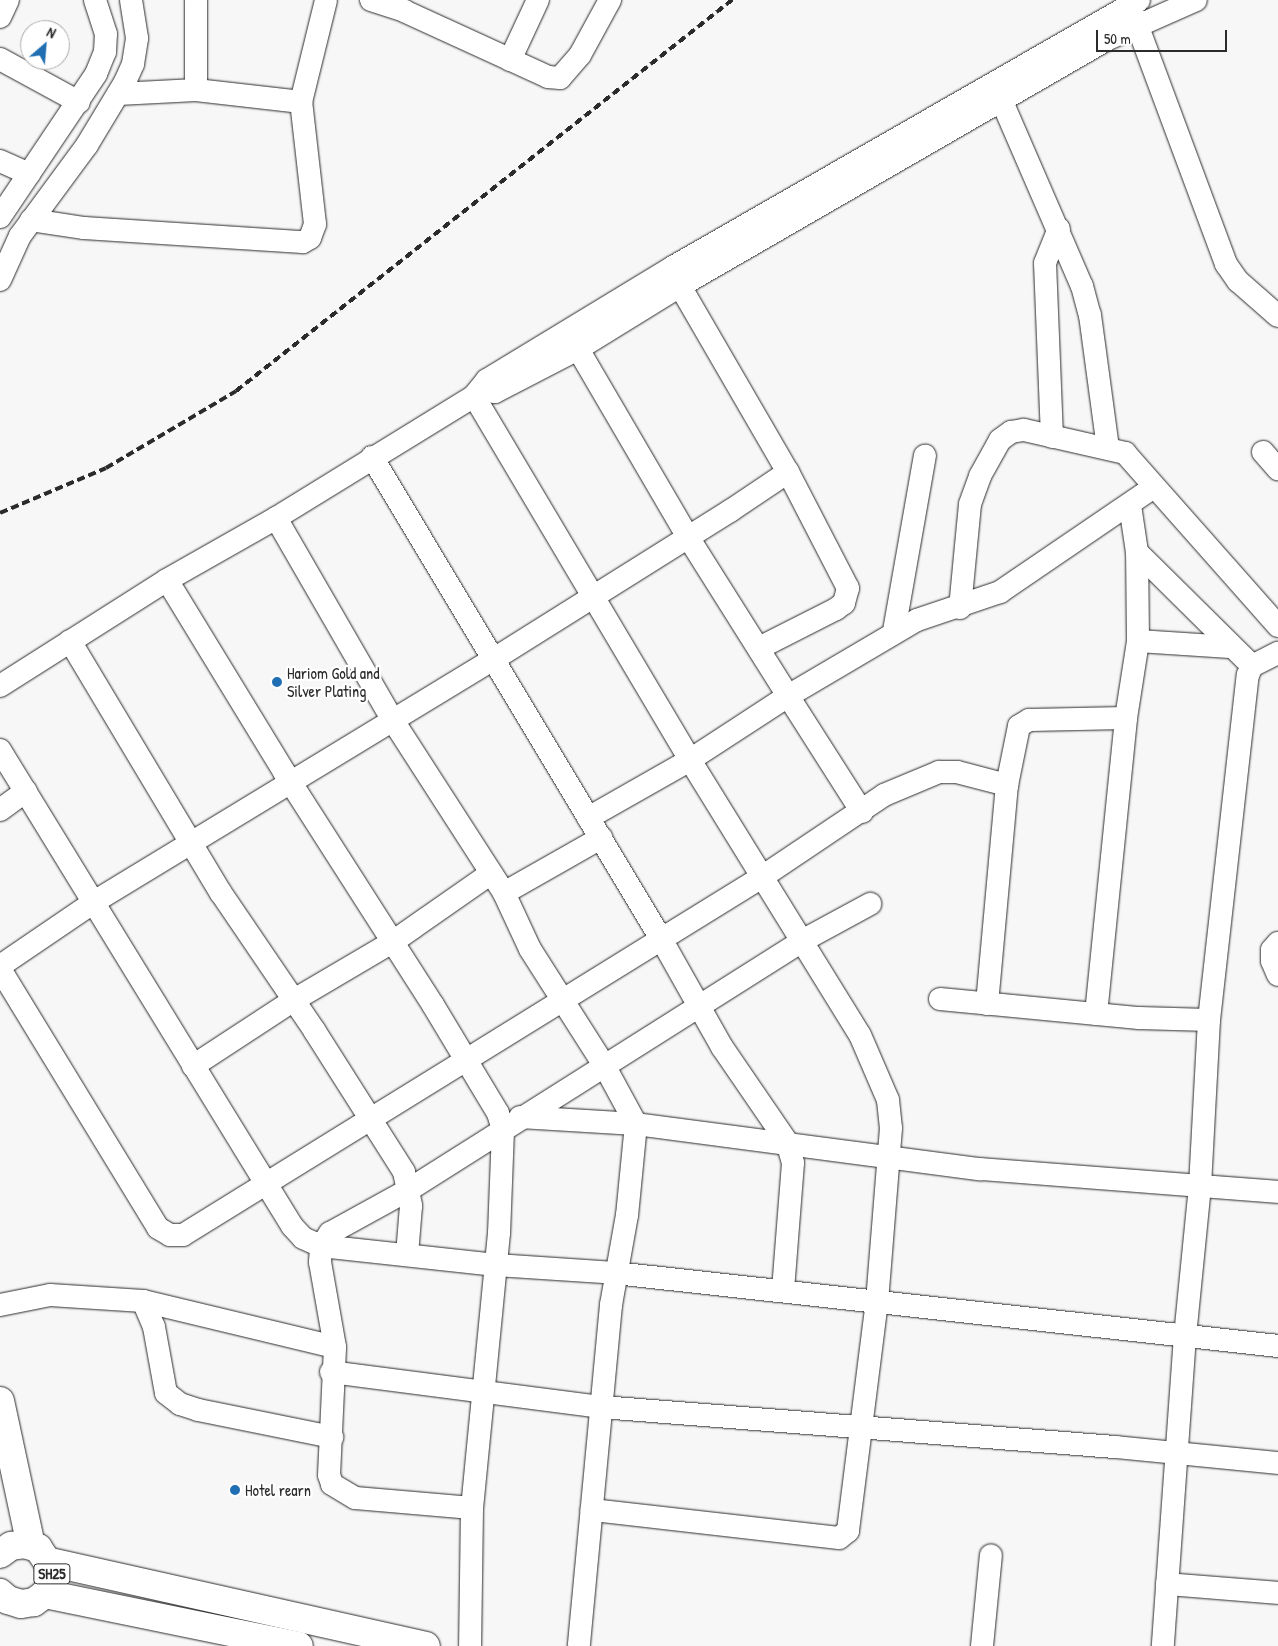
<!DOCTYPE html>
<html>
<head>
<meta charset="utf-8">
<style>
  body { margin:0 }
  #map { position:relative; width:1278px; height:1646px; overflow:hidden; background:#f7f7f7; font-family:"Patrick Hand",sans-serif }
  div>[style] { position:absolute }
  .roads { filter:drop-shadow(0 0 1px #2b2b2b) drop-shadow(0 0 1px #2b2b2b) }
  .minor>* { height:22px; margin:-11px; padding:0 11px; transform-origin:11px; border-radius:11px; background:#fff }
  .major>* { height:28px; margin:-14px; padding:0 14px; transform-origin:14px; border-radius:14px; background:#fff }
  .rail>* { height:4px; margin-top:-2px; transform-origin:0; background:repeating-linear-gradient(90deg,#2b2b2b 0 8px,transparent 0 12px) }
  .dots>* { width:14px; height:14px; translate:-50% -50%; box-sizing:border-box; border:2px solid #fff; border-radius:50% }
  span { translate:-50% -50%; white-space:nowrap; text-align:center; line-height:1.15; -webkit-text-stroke:4.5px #fff; paint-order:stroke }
  .shield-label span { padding:1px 4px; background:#fff; border:1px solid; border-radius:4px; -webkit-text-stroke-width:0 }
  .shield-label { font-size:15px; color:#2b2b2b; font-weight:700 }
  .poi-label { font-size:16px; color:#2b2b2b }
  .left { translate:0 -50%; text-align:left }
  .north { position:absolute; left:20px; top:20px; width:50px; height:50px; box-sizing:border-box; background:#fff; border:1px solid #aaa; border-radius:50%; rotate:27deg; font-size:14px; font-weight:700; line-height:20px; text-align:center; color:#2b2b2b }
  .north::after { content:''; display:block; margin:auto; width:18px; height:22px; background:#1f6fb2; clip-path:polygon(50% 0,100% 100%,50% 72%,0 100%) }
  .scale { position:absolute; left:1096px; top:30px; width:131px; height:22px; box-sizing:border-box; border:2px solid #2b2b2b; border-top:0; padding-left:6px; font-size:15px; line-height:18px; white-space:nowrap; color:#2b2b2b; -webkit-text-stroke:4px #fff; paint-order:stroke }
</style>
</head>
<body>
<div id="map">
  <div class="roads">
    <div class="minor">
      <i style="left:196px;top:0;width:90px;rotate:90deg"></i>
      <i style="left:196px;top:90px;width:106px;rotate:6.5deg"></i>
      <i style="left:301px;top:102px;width:105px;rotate:-76.2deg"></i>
      <i style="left:371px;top:0;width:35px;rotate:18deg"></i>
      <i style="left:404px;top:11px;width:158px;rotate:24.6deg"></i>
      <i style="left:548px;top:77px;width:12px;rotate:5deg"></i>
      <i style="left:560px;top:78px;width:30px;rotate:-49deg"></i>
      <i style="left:580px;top:55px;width:63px;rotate:-61.4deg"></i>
      <i style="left:1132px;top:11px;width:270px;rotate:69.6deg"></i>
      <i style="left:1226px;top:264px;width:21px;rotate:55deg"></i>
      <i style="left:1238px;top:281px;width:53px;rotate:41.2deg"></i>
      <i style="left:0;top:17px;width:19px;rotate:-65deg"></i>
      <i style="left:0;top:59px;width:90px;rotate:28.6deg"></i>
      <i style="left:510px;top:60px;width:66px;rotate:-65deg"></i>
      <i style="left:997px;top:90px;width:214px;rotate:66.6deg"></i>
      <i style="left:1082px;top:286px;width:30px;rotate:75deg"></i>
      <i style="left:1090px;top:315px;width:134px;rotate:82.3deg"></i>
      <i style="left:118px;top:94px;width:78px;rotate:-2.9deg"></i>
      <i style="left:0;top:161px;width:32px;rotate:24deg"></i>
      <i style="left:0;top:217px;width:172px;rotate:-56.1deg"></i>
      <i style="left:96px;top:74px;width:24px;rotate:-68deg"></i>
      <i style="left:105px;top:52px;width:18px;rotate:-87deg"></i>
      <i style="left:106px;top:34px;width:36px;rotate:-108deg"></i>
      <i style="left:31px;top:220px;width:54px;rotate:8.6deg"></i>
      <i style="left:84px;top:228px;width:219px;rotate:3.7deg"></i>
      <i style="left:303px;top:242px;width:8px;rotate:-30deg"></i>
      <i style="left:310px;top:238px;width:15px;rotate:-70deg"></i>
      <i style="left:315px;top:224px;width:123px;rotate:-96.5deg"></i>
      <i style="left:0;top:280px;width:48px;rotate:-65.6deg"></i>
      <i style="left:20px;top:236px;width:113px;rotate:-53.6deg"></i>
      <i style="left:87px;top:145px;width:74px;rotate:-58.9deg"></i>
      <i style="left:125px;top:82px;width:20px;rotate:-66deg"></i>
      <i style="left:133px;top:64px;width:26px;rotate:-81deg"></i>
      <i style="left:137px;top:38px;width:38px;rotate:-99deg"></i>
      <i style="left:680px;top:286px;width:215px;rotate:59.9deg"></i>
      <i style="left:788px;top:472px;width:131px;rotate:62.7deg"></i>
      <i style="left:848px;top:588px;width:16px;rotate:105deg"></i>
      <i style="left:844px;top:603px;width:10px;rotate:143deg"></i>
      <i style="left:836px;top:609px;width:86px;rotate:153.1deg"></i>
      <i style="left:578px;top:349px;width:218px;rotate:59.7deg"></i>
      <i style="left:688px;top:537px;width:188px;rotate:57.8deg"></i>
      <i style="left:788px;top:696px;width:117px;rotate:146.9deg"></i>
      <i style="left:690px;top:760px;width:117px;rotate:150.4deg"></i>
      <i style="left:482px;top:390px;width:13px;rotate:9deg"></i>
      <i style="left:495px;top:392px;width:93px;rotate:-27.4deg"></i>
      <i style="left:578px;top:349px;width:120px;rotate:-31.7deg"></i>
      <i style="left:680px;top:286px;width:494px;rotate:-30deg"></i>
      <i style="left:1108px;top:39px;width:96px;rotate:-23.9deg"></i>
      <i style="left:474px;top:396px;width:423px;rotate:59.3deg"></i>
      <i style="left:690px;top:760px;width:323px;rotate:58.3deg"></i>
      <i style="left:860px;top:1035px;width:71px;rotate:66.7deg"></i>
      <i style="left:888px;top:1100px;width:28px;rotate:84deg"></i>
      <i style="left:891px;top:1128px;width:174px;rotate:94.6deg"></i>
      <i style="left:877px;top:1301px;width:232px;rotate:97.2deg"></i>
      <i style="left:848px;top:1531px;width:11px;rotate:142deg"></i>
      <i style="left:839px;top:1538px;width:249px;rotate:-173.5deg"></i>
      <i style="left:1052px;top:437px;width:174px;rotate:-92.3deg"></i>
      <i style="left:1045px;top:263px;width:37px;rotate:-68deg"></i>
      <i style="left:1263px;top:452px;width:23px;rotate:49deg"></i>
      <i style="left:372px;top:457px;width:560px;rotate:59.04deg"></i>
      <i style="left:660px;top:937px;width:126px;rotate:60.6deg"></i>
      <i style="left:722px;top:1047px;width:115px;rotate:55.6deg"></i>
      <i style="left:787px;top:1142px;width:22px;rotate:74deg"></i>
      <i style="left:793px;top:1163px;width:128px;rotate:94.5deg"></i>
      <i style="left:276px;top:518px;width:232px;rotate:60deg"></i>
      <i style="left:392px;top:719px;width:207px;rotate:57.2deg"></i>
      <i style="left:504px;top:893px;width:62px;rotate:65.1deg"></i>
      <i style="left:530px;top:949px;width:138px;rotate:57.5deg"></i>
      <i style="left:604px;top:1065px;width:67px;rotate:61.5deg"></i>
      <i style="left:636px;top:1124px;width:91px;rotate:95.6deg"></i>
      <i style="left:627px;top:1215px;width:91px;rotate:100.1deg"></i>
      <i style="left:611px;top:1305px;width:342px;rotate:95.4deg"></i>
      <i style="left:1137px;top:552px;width:162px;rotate:44.7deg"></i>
      <i style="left:167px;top:580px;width:225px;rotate:58.6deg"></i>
      <i style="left:284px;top:772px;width:277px;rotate:57.4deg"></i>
      <i style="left:433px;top:1005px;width:126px;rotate:59deg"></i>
      <i style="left:498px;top:1113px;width:18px;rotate:74deg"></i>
      <i style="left:503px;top:1130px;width:103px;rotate:92.2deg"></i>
      <i style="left:499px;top:1233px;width:276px;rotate:95.6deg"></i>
      <i style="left:472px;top:1508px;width:138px;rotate:90.8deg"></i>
      <i style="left:960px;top:608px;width:104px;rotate:-84.5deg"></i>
      <i style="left:970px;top:504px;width:30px;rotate:-70deg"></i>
      <i style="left:980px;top:476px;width:41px;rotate:-60.9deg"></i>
      <i style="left:1000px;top:440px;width:14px;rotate:-36deg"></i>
      <i style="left:1011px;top:432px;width:13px;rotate:-9deg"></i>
      <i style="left:1024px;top:430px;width:104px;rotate:12.8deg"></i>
      <i style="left:1125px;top:453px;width:231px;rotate:48.5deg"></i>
      <i style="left:894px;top:631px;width:178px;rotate:-80deg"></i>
      <i style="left:70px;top:641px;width:294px;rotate:59.1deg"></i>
      <i style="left:221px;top:893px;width:166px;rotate:55.8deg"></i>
      <i style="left:314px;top:1030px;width:168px;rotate:57.6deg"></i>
      <i style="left:404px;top:1172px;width:35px;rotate:78deg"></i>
      <i style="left:411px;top:1206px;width:49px;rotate:94.7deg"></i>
      <i style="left:1138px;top:641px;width:92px;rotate:3.7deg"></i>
      <i style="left:0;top:686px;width:198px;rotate:-32.4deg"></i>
      <i style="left:167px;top:580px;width:125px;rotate:-29.6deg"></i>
      <i style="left:276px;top:518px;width:233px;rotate:-31.6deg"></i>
      <i style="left:474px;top:396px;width:21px;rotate:-51deg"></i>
      <i style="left:487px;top:380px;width:218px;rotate:-31.3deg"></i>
      <i style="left:673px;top:267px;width:537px;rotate:-29.81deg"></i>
      <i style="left:0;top:750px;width:558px;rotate:58.47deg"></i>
      <i style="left:292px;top:1226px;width:16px;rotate:47deg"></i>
      <i style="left:303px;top:1238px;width:20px;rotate:24deg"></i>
      <i style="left:321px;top:1246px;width:176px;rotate:6.2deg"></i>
      <i style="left:496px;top:1265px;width:119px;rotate:3.8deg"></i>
      <i style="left:615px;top:1273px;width:667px;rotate:6.28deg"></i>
      <i style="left:0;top:810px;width:32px;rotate:-36deg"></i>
      <i style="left:862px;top:812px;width:138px;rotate:-122.5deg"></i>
      <i style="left:788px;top:696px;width:150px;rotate:-30.5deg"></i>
      <i style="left:917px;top:620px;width:88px;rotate:-18.6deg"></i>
      <i style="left:1000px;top:592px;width:186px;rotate:-34.3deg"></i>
      <i style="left:504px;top:893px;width:112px;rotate:-29.6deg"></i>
      <i style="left:1278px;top:943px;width:9px;rotate:131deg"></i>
      <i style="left:1272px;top:950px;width:11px;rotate:90deg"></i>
      <i style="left:1272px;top:961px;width:15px;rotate:67deg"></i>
      <i style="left:0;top:966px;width:114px;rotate:-34.2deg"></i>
      <i style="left:94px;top:902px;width:468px;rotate:-31.3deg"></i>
      <i style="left:494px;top:659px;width:279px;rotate:-32.1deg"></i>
      <i style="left:730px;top:511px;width:70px;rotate:-33.9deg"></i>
      <i style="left:0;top:969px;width:303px;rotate:58.6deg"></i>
      <i style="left:158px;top:1228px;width:14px;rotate:30deg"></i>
      <i style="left:170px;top:1235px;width:13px"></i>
      <i style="left:183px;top:1235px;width:681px;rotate:-31.73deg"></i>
      <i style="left:762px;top:877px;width:147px;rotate:-33.9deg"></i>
      <i style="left:884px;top:795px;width:60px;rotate:-22.7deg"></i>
      <i style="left:939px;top:772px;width:18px"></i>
      <i style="left:957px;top:772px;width:52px;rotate:14.6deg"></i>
      <i style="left:940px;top:999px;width:200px;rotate:5.5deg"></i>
      <i style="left:1139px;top:1018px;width:70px;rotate:1.6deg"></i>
      <i style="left:1209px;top:1020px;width:166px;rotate:93.1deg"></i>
      <i style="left:1200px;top:1186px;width:151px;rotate:95.7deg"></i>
      <i style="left:1185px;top:1336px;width:311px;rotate:94.1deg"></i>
      <i style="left:987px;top:1004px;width:220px;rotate:-84.8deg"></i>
      <i style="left:1007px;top:785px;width:60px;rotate:-78.5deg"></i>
      <i style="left:1019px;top:726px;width:12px;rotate:-31deg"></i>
      <i style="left:1029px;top:720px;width:97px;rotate:-1.2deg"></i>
      <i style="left:1096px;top:1014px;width:298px;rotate:-84.2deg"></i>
      <i style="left:1126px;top:718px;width:78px;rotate:-81.1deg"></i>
      <i style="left:1138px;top:641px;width:89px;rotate:-90.6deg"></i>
      <i style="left:1137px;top:552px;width:48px;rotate:-98.5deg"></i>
      <i style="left:1209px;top:1020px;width:347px;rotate:-83.6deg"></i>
      <i style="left:1248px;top:675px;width:10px;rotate:-66deg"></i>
      <i style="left:1252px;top:666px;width:29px;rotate:-27deg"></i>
      <i style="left:193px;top:1066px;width:121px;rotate:-33.2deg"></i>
      <i style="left:294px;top:1000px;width:116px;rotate:-30.5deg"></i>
      <i style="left:394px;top:941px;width:117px;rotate:-34.9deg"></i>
      <i style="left:520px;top:1117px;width:116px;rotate:3.5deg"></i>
      <i style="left:636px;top:1124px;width:347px;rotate:7.5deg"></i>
      <i style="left:980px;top:1169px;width:299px;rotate:4.4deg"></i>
      <i style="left:143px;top:1301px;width:28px;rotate:67deg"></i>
      <i style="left:154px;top:1327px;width:67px;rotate:79.7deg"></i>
      <i style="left:166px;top:1393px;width:18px;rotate:38deg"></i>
      <i style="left:180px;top:1404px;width:19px;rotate:18deg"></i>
      <i style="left:198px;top:1410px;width:137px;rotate:11.4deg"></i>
      <i style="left:0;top:1305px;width:51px;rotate:-11.3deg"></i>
      <i style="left:50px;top:1295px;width:93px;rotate:3.7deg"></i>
      <i style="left:143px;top:1301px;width:197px;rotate:13.5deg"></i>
      <i style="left:331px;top:1372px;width:272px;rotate:7.4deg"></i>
      <i style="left:601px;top:1407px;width:516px;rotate:4.45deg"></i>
      <i style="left:1115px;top:1447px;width:164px;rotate:5.6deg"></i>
      <i style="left:472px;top:1508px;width:117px;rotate:-175.1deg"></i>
      <i style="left:355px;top:1498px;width:27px;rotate:-149deg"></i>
      <i style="left:332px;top:1484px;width:9px;rotate:-108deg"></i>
      <i style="left:329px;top:1475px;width:128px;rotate:-87.3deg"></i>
      <i style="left:335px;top:1347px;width:86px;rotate:-100deg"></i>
      <i style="left:320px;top:1262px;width:16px;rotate:-86deg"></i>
      <i style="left:321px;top:1246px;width:16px;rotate:-55deg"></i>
      <i style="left:330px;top:1233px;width:91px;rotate:-28.8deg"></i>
      <i style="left:410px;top:1189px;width:462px;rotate:-32.3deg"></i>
      <i style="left:800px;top:942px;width:80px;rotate:-28.5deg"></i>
      <i style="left:1167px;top:1584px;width:111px;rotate:4.6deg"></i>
      <i style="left:982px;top:1646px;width:91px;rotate:-84.4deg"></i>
    </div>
    <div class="major">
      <i style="left:0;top:1401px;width:148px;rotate:77.9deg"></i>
      <i style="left:0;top:1554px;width:14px;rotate:-36deg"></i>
      <i style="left:11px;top:1546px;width:14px;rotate:-8deg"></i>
      <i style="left:25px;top:1544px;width:14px;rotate:17deg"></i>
      <i style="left:38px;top:1548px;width:25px;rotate:56deg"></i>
      <i style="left:52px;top:1569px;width:13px;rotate:90deg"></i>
      <i style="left:52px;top:1582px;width:14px;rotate:120deg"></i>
      <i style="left:45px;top:1594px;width:14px;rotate:144deg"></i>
      <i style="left:34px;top:1602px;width:13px;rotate:171deg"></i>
      <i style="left:21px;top:1604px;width:14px;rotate:-163deg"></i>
      <i style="left:8px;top:1600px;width:11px;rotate:-139deg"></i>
      <i style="left:50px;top:1562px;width:385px;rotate:12.6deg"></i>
      <i style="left:45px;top:1594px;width:259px;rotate:11.6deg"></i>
    </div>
  </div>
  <div class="rail">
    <i style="left:0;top:513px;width:115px;rotate:-23deg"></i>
    <i style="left:106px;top:468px;width:151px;rotate:-30.6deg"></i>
    <i style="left:236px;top:391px;width:632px;rotate:-38.25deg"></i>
  </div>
  <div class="dots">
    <i style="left:277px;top:682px;background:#1f6fb2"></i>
    <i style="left:235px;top:1490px;background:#1f6fb2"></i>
  </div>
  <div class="shield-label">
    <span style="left:52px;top:1574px">SH25</span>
  </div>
  <div class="poi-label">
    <span class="left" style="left:287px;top:682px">Hariom Gold and<br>Silver Plating</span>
    <span class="left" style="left:245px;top:1490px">Hotel rearn</span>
  </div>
  <div class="north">N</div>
  <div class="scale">50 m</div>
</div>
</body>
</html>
